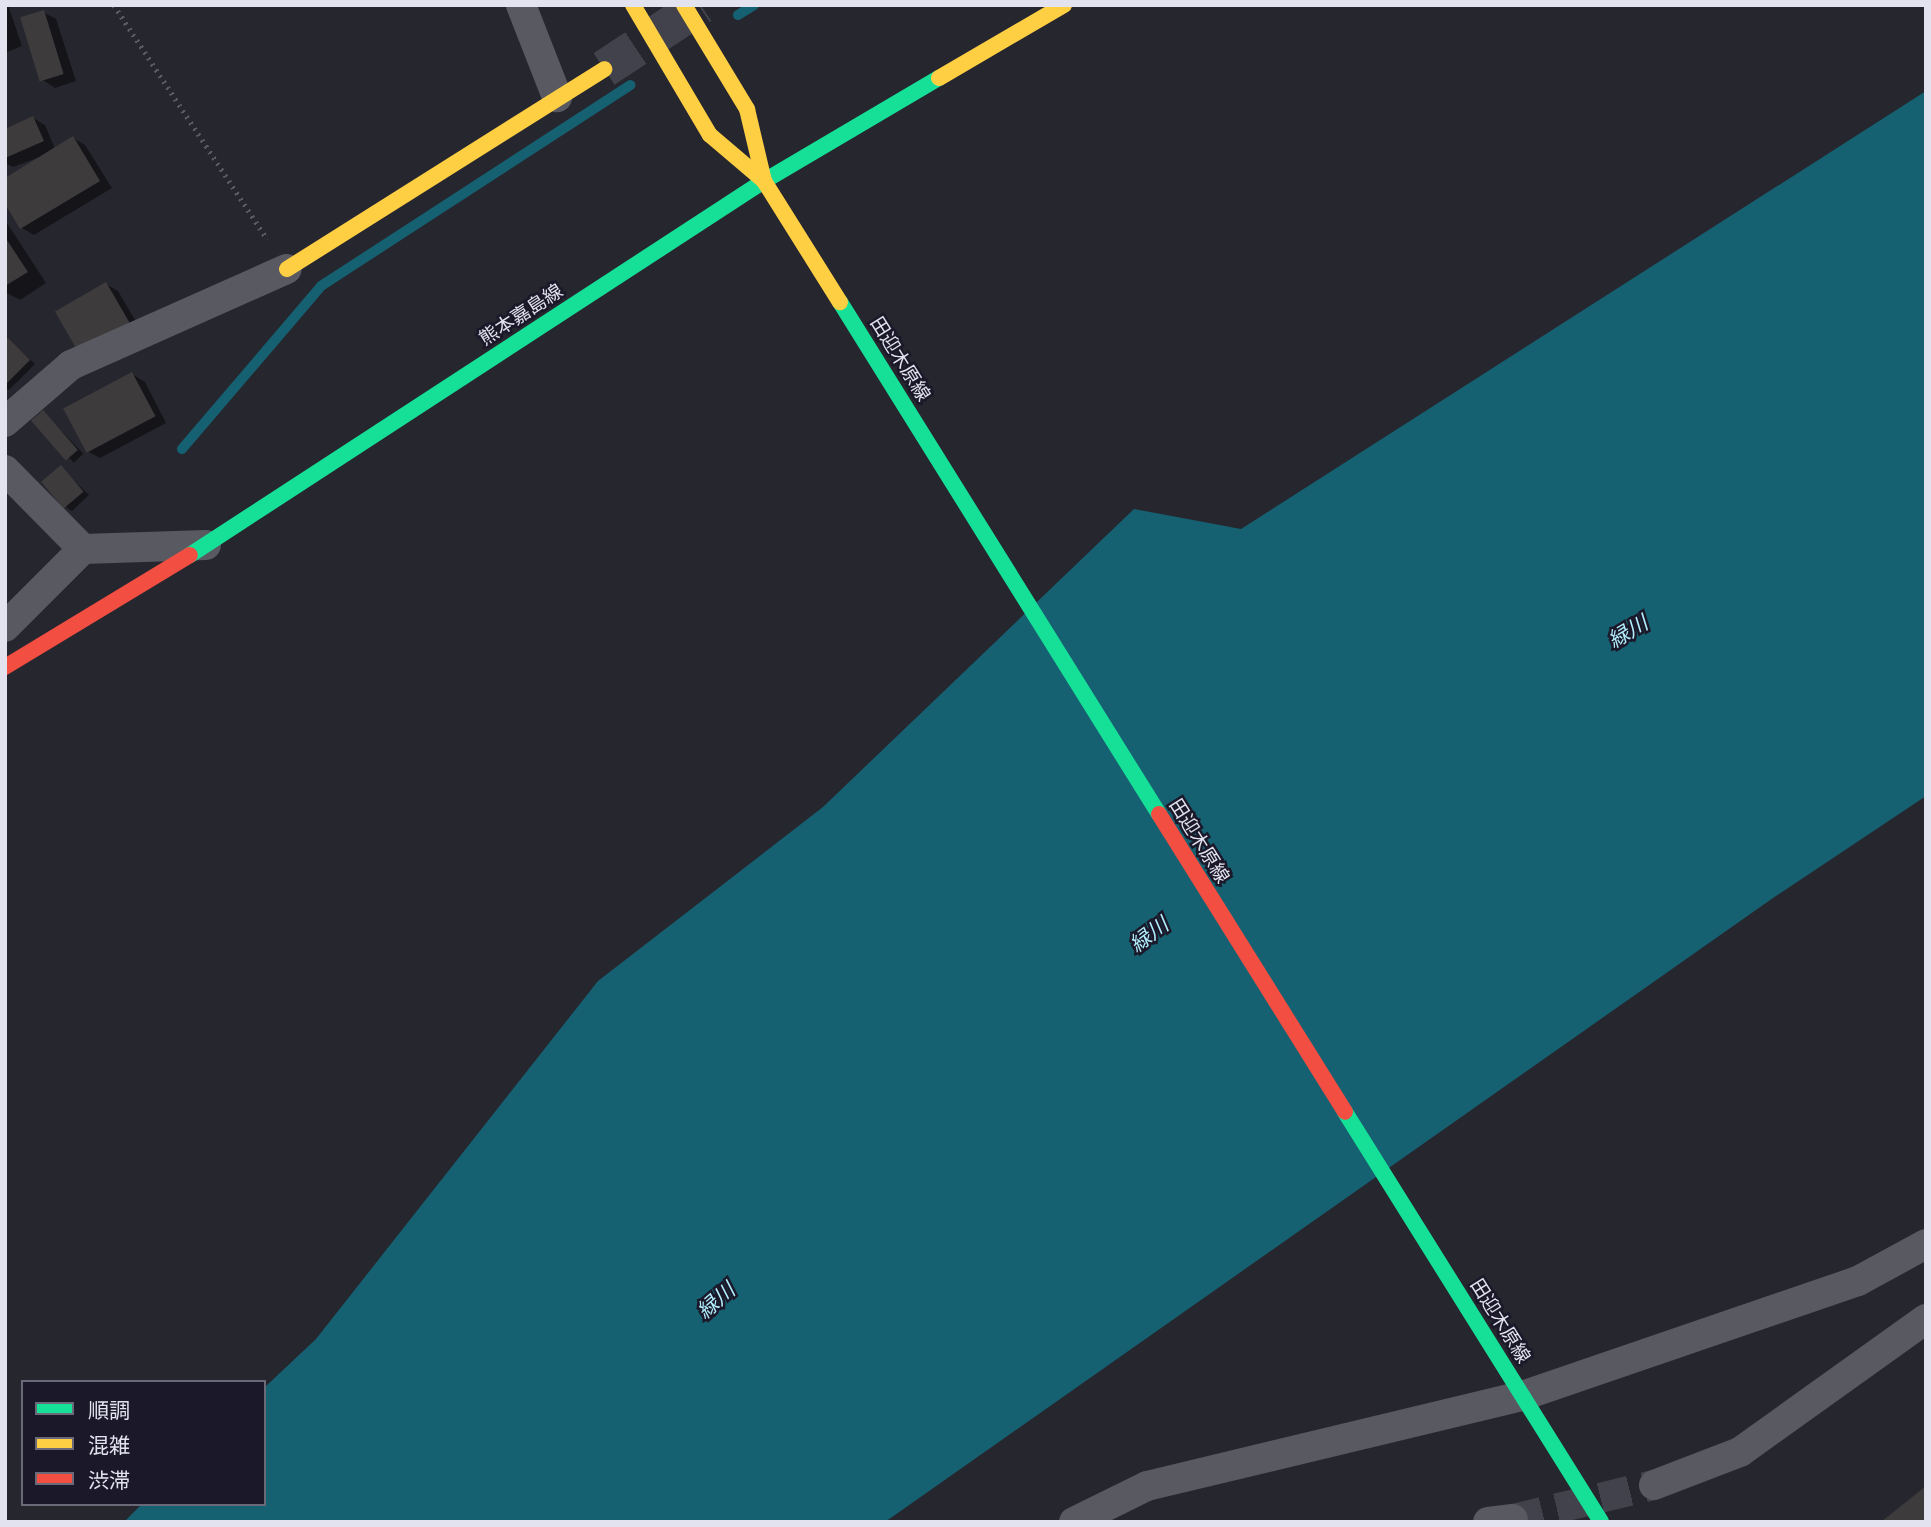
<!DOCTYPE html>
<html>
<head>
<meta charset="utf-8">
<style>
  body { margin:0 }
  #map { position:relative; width:1931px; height:1527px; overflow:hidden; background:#26262f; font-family:"Public Sans","Noto Sans JP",sans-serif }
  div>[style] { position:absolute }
  .water>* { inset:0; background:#166171 }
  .shadow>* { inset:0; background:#0007; transform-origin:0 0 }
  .stream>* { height:10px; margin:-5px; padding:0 5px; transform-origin:5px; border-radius:5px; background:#166171 }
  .building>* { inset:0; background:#3e3b3d; transform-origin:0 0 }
  .street-tunnel>* { height:30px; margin-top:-15px; transform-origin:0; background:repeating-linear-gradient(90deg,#42424c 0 30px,transparent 0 45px) }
  .secondary-tunnel>* { height:38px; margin-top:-19px; transform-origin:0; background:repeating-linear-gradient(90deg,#42424c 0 38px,transparent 0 57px) }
  .path>* { height:4.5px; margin-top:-2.25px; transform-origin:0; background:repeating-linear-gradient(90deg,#5a5a60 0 2px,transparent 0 7px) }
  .street>* { height:30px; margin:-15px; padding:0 15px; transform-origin:15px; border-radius:15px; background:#595961 }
  .fast>* { height:16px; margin:-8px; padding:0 8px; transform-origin:8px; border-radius:8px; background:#16e098 }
  .slow>* { height:16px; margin:-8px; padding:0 8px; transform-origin:8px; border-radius:8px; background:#ffcf43 }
  .jam>* { height:16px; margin:-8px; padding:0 8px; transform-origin:8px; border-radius:8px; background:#f24e42 }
  span { translate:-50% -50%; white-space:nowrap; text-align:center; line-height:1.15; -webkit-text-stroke:5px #1a1829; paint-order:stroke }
  .street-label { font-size:19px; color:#e3e3ef }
  .water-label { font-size:21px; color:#b1eefd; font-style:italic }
  .frame { position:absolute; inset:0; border:7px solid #e3e3ef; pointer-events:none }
  .legend { position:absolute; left:21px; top:1380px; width:245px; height:126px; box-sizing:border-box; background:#1a1829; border:2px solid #6a6978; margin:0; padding:9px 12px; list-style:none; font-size:21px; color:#e3e3ef }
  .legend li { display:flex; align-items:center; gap:14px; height:35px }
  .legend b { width:35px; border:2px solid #6a6978 }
</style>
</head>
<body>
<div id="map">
  <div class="water">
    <i style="clip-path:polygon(1926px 91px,1926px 796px,1773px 898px,885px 1522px,124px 1522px,142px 1504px,264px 1504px,264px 1388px,316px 1339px,598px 981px,823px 807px,1134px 509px,1241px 529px)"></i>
  </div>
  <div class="shadow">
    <i style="clip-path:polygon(5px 5px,8px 5px,22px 46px,5px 53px)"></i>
    <i style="clip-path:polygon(43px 12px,56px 19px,76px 81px,55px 88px,43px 80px)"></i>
    <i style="clip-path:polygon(33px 118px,45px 125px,55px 149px,73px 138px,85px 145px,112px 188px,34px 235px,22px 228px,45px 155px,13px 167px,5px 163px,5px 131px)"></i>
    <i style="clip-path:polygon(5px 220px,46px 283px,20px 300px,5px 292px)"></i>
    <i style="clip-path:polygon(106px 284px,118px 291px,142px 332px,58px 312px)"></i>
    <i style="clip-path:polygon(8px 340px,35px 364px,9px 390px,5px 388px,5px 343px)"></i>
    <i style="clip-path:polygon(132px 374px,145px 382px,166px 423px,100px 458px,87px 451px)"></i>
    <i style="left:43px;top:412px;width:58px;height:13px;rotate:46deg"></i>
    <i style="clip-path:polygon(61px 468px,89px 495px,72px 511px,67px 508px)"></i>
  </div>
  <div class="stream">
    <i style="left:738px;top:15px;width:19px;rotate:-32deg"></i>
    <i style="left:182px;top:449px;width:214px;rotate:-49.5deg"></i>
    <i style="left:321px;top:286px;width:369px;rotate:-33deg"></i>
  </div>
  <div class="building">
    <i style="left:44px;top:10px;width:67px;height:25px;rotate:73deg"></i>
    <i style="clip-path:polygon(33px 116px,44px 141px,5px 158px,5px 129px)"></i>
    <i style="clip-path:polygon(73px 136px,100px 181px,20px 229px,5px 204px,5px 178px)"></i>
    <i style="clip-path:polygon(5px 237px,28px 272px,5px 286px)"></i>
    <i style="left:106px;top:282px;width:50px;height:59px;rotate:60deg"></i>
    <i style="clip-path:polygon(8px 338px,30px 360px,5px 385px,5px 341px)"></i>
    <i style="left:132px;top:372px;width:50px;height:78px;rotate:62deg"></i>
    <i style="left:43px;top:410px;width:53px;height:16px;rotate:49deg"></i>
    <i style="left:61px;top:465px;width:35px;height:26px;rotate:50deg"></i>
    <i style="clip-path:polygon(1926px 1486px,1926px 1522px,1881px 1522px)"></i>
  </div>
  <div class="street-tunnel">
    <i style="left:1513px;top:1519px;width:145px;rotate:-13.6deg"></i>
  </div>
  <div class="secondary-tunnel">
    <i style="left:604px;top:69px;width:116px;rotate:-33.4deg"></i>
  </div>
  <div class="path">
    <i style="left:114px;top:5px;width:280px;rotate:56.8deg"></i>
  </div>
  <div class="street">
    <i style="left:521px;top:5px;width:99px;rotate:68.6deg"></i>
    <i style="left:5px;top:422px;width:87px;rotate:-40.8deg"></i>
    <i style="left:71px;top:365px;width:236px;rotate:-24deg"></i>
    <i style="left:5px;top:470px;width:111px;rotate:45.4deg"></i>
    <i style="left:5px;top:627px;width:110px;rotate:-45deg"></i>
    <i style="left:83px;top:549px;width:123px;rotate:-1.9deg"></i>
    <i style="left:1654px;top:1485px;width:92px;rotate:-21deg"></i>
    <i style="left:1740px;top:1452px;width:229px;rotate:-35.6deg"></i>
    <i style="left:1074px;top:1522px;width:81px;rotate:-26.3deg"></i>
    <i style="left:1147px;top:1486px;width:386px;rotate:-13.5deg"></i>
    <i style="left:1522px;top:1396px;width:355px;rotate:-18.9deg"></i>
    <i style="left:1858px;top:1281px;width:77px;rotate:-28.6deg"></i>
    <i style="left:1488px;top:1522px;width:25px;rotate:-7deg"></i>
  </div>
  <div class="fast">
    <i style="left:840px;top:302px;width:603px;rotate:58.08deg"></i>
    <i style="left:190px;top:555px;width:685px;rotate:-33.09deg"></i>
    <i style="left:764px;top:181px;width:203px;rotate:-30.5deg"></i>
    <i style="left:1345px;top:1112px;width:483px;rotate:58deg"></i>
  </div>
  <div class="slow">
    <i style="left:633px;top:5px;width:151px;rotate:59.4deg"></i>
    <i style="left:710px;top:135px;width:71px;rotate:40.4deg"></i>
    <i style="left:764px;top:181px;width:143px;rotate:57.9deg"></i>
    <i style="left:684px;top:5px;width:122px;rotate:58.8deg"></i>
    <i style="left:747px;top:109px;width:74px;rotate:76.7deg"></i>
    <i style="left:939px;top:78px;width:145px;rotate:-30.3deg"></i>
    <i style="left:287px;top:269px;width:375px;rotate:-32.2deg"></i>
  </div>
  <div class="jam">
    <i style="left:5px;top:667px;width:216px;rotate:-31.2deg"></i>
    <i style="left:1159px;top:814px;width:351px;rotate:58deg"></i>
  </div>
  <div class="street-label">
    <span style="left:521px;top:315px;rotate:-33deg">熊本嘉島線</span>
    <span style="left:900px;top:359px;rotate:58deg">田迎木原線</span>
    <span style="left:1199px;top:841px;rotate:58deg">田迎木原線</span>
    <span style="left:1500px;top:1321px;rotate:58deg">田迎木原線</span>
  </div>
  <div class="water-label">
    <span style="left:1628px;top:632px;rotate:-31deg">緑川</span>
    <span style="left:1149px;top:935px;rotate:-37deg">緑川</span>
    <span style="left:716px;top:1301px;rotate:-41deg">緑川</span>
  </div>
  <div class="frame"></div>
  <ul class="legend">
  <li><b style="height:9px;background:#16e098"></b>順調</li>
  <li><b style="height:9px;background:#ffcf43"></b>混雑</li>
  <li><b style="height:9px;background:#f24e42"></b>渋滞</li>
  </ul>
</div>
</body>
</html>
